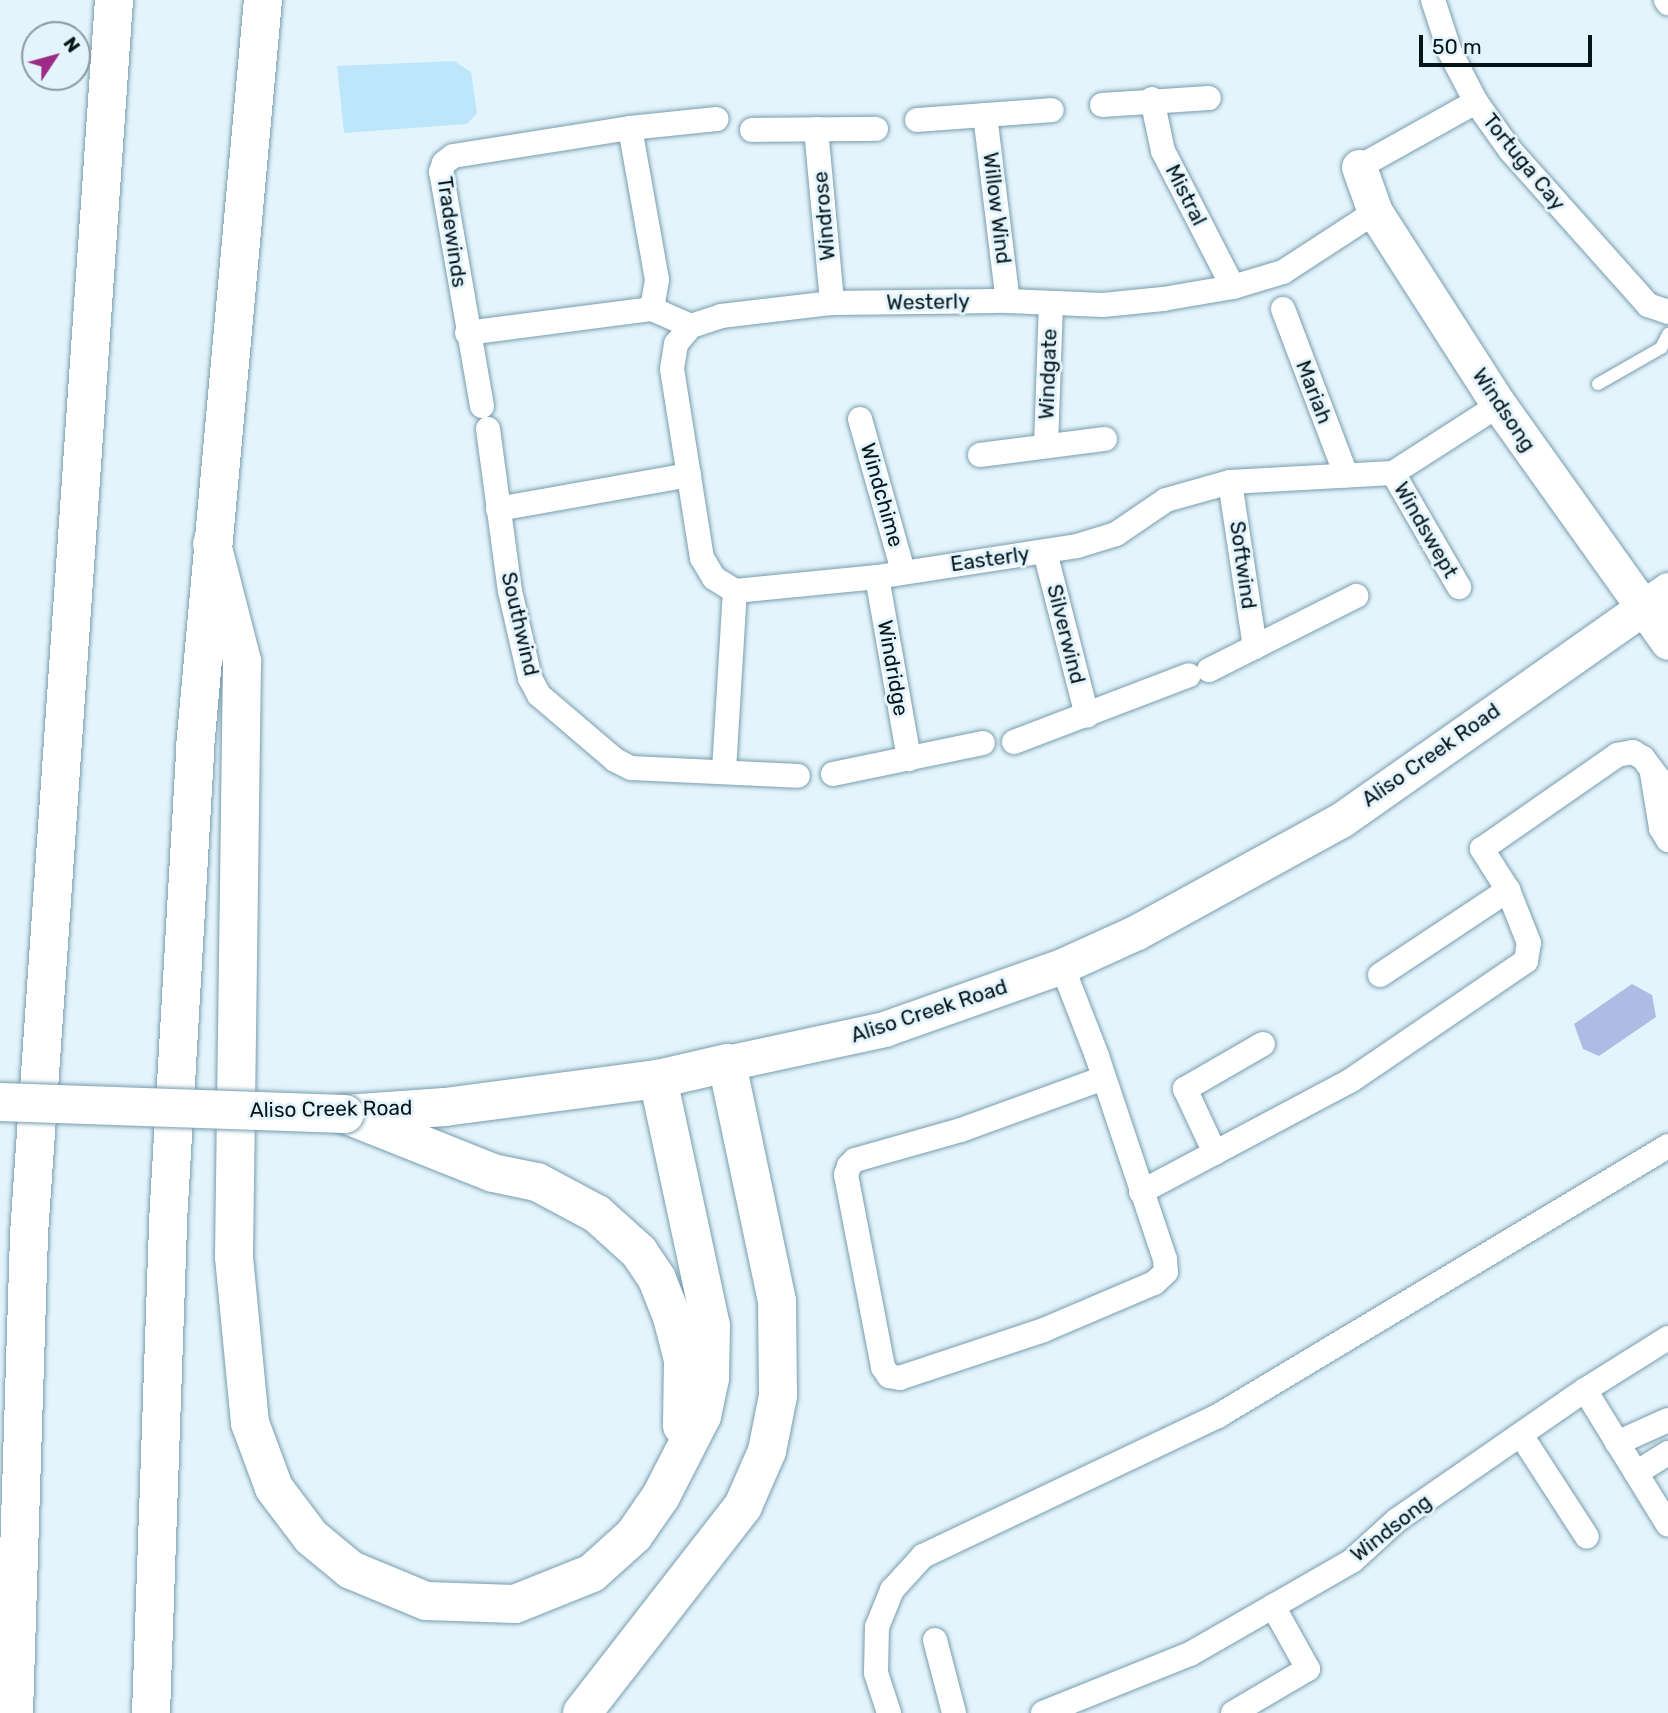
<!DOCTYPE html>
<html>
<head>
<meta charset="utf-8">
<style>
  body { margin:0 }
  #map { position:relative; width:1668px; height:1713px; overflow:hidden; background:#e4f4fc; font-family:Rubik,sans-serif }
  div>[style] { position:absolute }
  .green>* { inset:0; background:#bee6fa }
  .water>* { inset:0; background:#aebbe4 }
  .roads { filter:drop-shadow(0 0 2px #789dae) drop-shadow(0 0 2px #789dae) }
  .lane>* { height:12px; margin:-6px; padding:0 6px; transform-origin:6px; border-radius:6px; background:#fff }
  .street>* { height:24px; margin:-12px; padding:0 12px; transform-origin:12px; border-radius:12px; background:#fff }
  .secondary>* { height:35px; margin:-17.5px; padding:0 17.5px; transform-origin:17.5px; border-radius:17.5px; background:#fff }
  .primary>* { height:38px; margin:-19px; padding:0 19px; transform-origin:19px; border-radius:19px; background:#fff }
  .highway>* { height:38px; margin:-19px; padding:0 19px; transform-origin:19px; border-radius:19px; background:#fff }
  .bridges { filter:drop-shadow(0 0 2px #789dae) drop-shadow(0 0 2px #789dae) }
  .primary-bridge>* { height:38px; margin:-19px; padding:0 19px; transform-origin:19px; border-radius:19px; background:#fff }
  span { translate:-50% -50%; white-space:nowrap; text-align:center; line-height:1.15; -webkit-text-stroke:6px #e4f4fc; paint-order:stroke }
  .street-label { font-size:21px; color:#06141a }
  .north { position:absolute; left:21px; top:21px; width:70px; height:70px; box-sizing:border-box; background:#e4f4fc; border:2px solid #8b9aa2; border-radius:50%; rotate:54deg; font-size:19px; font-weight:700; line-height:28px; text-align:center; color:#06141a }
  .north::after { content:''; display:block; margin:auto; width:24px; height:32px; background:#9c2a87; clip-path:polygon(50% 0,100% 100%,50% 72%,0 100%) }
  .scale { position:absolute; left:1419px; top:35px; width:173px; height:32px; box-sizing:border-box; border:4px solid #06141a; border-top:0; padding-left:9px; font-size:21px; line-height:24px; white-space:nowrap; color:#06141a; -webkit-text-stroke:5px #e4f4fc; paint-order:stroke }
</style>
</head>
<body>
<div id="map">
  <div class="green">
    <i style="clip-path:polygon(454px 61px,471px 72px,477px 113px,467px 124px,344px 133px,337px 66px)"></i>
  </div>
  <div class="water">
    <i style="clip-path:polygon(1632px 984px,1652px 995px,1656px 1017px,1599px 1056px,1583px 1049px,1574px 1024px)"></i>
  </div>
  <div class="roads">
    <div class="lane">
      <i style="left:1598px;top:384px;width:73px;rotate:-29.7deg"></i>
      <i style="left:1661px;top:348px;width:16px;rotate:-63deg"></i>
    </div>
    <div class="street">
      <i style="left:1433px;top:0;width:55px;rotate:71.9deg"></i>
      <i style="left:1450px;top:52px;width:56px;rotate:62.5deg"></i>
      <i style="left:1476px;top:102px;width:59px;rotate:54.7deg"></i>
      <i style="left:1510px;top:150px;width:208px;rotate:48.3deg"></i>
      <i style="left:1648px;top:305px;width:21px;rotate:19deg"></i>
      <i style="left:1666px;top:0;width:4px;rotate:56deg"></i>
      <i style="left:1152px;top:99px;width:53px;rotate:78.1deg"></i>
      <i style="left:1163px;top:151px;width:153px;rotate:62.8deg"></i>
      <i style="left:1102px;top:105px;width:107px;rotate:-3.7deg"></i>
      <i style="left:985px;top:115px;width:187px;rotate:83deg"></i>
      <i style="left:917px;top:120px;width:135px;rotate:-4.2deg"></i>
      <i style="left:630px;top:128px;width:154px;rotate:79.9deg"></i>
      <i style="left:657px;top:280px;width:29px;rotate:100deg"></i>
      <i style="left:816px;top:129px;width:175px;rotate:84.7deg"></i>
      <i style="left:752px;top:130px;width:124px;rotate:-0.5deg"></i>
      <i style="left:1359px;top:167px;width:134px;rotate:-29.1deg"></i>
      <i style="left:1283px;top:309px;width:178px;rotate:69.2deg"></i>
      <i style="left:691px;top:326px;width:23px;rotate:130deg"></i>
      <i style="left:676px;top:344px;width:25px;rotate:99deg"></i>
      <i style="left:672px;top:369px;width:191px;rotate:81deg"></i>
      <i style="left:702px;top:558px;width:23px;rotate:59deg"></i>
      <i style="left:714px;top:578px;width:25px;rotate:32deg"></i>
      <i style="left:735px;top:591px;width:143px;rotate:-5.6deg"></i>
      <i style="left:877px;top:577px;width:202px;rotate:-8.8deg"></i>
      <i style="left:1077px;top:546px;width:41px;rotate:-17.1deg"></i>
      <i style="left:1116px;top:534px;width:60px;rotate:-34.2deg"></i>
      <i style="left:1166px;top:500px;width:66px;rotate:-15.7deg"></i>
      <i style="left:1230px;top:482px;width:163px;rotate:-3.2deg"></i>
      <i style="left:1393px;top:473px;width:126px;rotate:-32.7deg"></i>
      <i style="left:467px;top:333px;width:187px;rotate:-7.4deg"></i>
      <i style="left:652px;top:309px;width:43px;rotate:23.6deg"></i>
      <i style="left:691px;top:326px;width:32px;rotate:-18deg"></i>
      <i style="left:721px;top:316px;width:112px;rotate:-6.7deg"></i>
      <i style="left:832px;top:303px;width:176px;rotate:-0.7deg"></i>
      <i style="left:1008px;top:301px;width:95px;rotate:2.4deg"></i>
      <i style="left:1103px;top:305px;width:60px;rotate:-5.7deg"></i>
      <i style="left:1163px;top:299px;width:71px;rotate:-9.7deg"></i>
      <i style="left:1233px;top:287px;width:52px;rotate:-16.7deg"></i>
      <i style="left:1283px;top:272px;width:110px;rotate:-33.1deg"></i>
      <i style="left:482px;top:406px;width:238px;rotate:-99.9deg"></i>
      <i style="left:441px;top:172px;width:9px;rotate:-72deg"></i>
      <i style="left:444px;top:163px;width:11px;rotate:-38deg"></i>
      <i style="left:453px;top:156px;width:179px;rotate:-9deg"></i>
      <i style="left:630px;top:128px;width:87px;rotate:-5.9deg"></i>
      <i style="left:860px;top:419px;width:158px;rotate:74.2deg"></i>
      <i style="left:488px;top:429px;width:163px;rotate:82.3deg"></i>
      <i style="left:510px;top:591px;width:89px;rotate:77.1deg"></i>
      <i style="left:530px;top:678px;width:19px;rotate:62deg"></i>
      <i style="left:539px;top:695px;width:100px;rotate:40.5deg"></i>
      <i style="left:615px;top:760px;width:18px;rotate:27deg"></i>
      <i style="left:631px;top:768px;width:167px;rotate:2.7deg"></i>
      <i style="left:1046px;top:446px;width:143px;rotate:-88deg"></i>
      <i style="left:980px;top:455px;width:126px;rotate:-7.3deg"></i>
      <i style="left:1393px;top:473px;width:132px;rotate:59.9deg"></i>
      <i style="left:1230px;top:482px;width:167px;rotate:81.4deg"></i>
      <i style="left:498px;top:509px;width:194px;rotate:-10.1deg"></i>
      <i style="left:1045px;top:552px;width:169px;rotate:75.6deg"></i>
      <i style="left:877px;top:577px;width:185px;rotate:80deg"></i>
      <i style="left:1209px;top:670px;width:165px;rotate:-26.7deg"></i>
      <i style="left:1014px;top:742px;width:187px;rotate:-20.9deg"></i>
      <i style="left:724px;top:770px;width:179px;rotate:-86.5deg"></i>
      <i style="left:1652px;top:773px;width:56px;rotate:80.7deg"></i>
      <i style="left:1661px;top:828px;width:14px;rotate:60deg"></i>
      <i style="left:833px;top:774px;width:153px;rotate:-11.7deg"></i>
      <i style="left:1062px;top:966px;width:97px;rotate:68.7deg"></i>
      <i style="left:1097px;top:1056px;width:214px;rotate:71.5deg"></i>
      <i style="left:1165px;top:1259px;width:13px;rotate:86deg"></i>
      <i style="left:1166px;top:1272px;width:16px;rotate:137deg"></i>
      <i style="left:1154px;top:1283px;width:120px;rotate:156.9deg"></i>
      <i style="left:1044px;top:1330px;width:152px;rotate:161.6deg"></i>
      <i style="left:900px;top:1378px;width:11px;rotate:-170deg"></i>
      <i style="left:889px;top:1376px;width:11px;rotate:-124deg"></i>
      <i style="left:883px;top:1367px;width:196px;rotate:-100.9deg"></i>
      <i style="left:846px;top:1175px;width:9px;rotate:-72deg"></i>
      <i style="left:849px;top:1166px;width:8px;rotate:-45deg"></i>
      <i style="left:855px;top:1160px;width:110px;rotate:-15.8deg"></i>
      <i style="left:961px;top:1130px;width:152px;rotate:-20deg"></i>
      <i style="left:1380px;top:975px;width:154px;rotate:-33.6deg"></i>
      <i style="left:1215px;top:1153px;width:71px;rotate:-115.1deg"></i>
      <i style="left:1185px;top:1089px;width:90px;rotate:-30deg"></i>
      <i style="left:1141px;top:1192px;width:237px;rotate:-28deg"></i>
      <i style="left:1350px;top:1081px;width:213px;rotate:-34.3deg"></i>
      <i style="left:1526px;top:961px;width:18px;rotate:-81deg"></i>
      <i style="left:1529px;top:943px;width:57px;rotate:-111.6deg"></i>
      <i style="left:1508px;top:890px;width:49px;rotate:-122.4deg"></i>
      <i style="left:1482px;top:849px;width:165px;rotate:-34.8deg"></i>
      <i style="left:1617px;top:755px;width:16px;rotate:-11deg"></i>
      <i style="left:1633px;top:752px;width:12px;rotate:31deg"></i>
      <i style="left:1643px;top:758px;width:41px;rotate:52.9deg"></i>
      <i style="left:1585px;top:1390px;width:98px;rotate:-32.1deg"></i>
      <i style="left:1521px;top:1435px;width:121px;rotate:57.1deg"></i>
      <i style="left:1617px;top:1443px;width:56px;rotate:-24.3deg"></i>
      <i style="left:1636px;top:1473px;width:38px;rotate:-32deg"></i>
      <i style="left:935px;top:1640px;width:75px;rotate:75.4deg"></i>
      <i style="left:889px;top:1713px;width:42px;rotate:-108deg"></i>
      <i style="left:876px;top:1673px;width:46px;rotate:-88.8deg"></i>
      <i style="left:877px;top:1627px;width:40px;rotate:-68deg"></i>
      <i style="left:892px;top:1590px;width:46px;rotate:-47.6deg"></i>
      <i style="left:923px;top:1556px;width:327px;rotate:-25.4deg"></i>
      <i style="left:1218px;top:1416px;width:525px;rotate:-30.96deg"></i>
      <i style="left:1043px;top:1713px;width:158px;rotate:-21.9deg"></i>
      <i style="left:1190px;top:1654px;width:187px;rotate:-29.9deg"></i>
      <i style="left:1352px;top:1561px;width:61px;rotate:-42.3deg"></i>
      <i style="left:1397px;top:1520px;width:229px;rotate:-34.7deg"></i>
      <i style="left:1585px;top:1390px;width:158px;rotate:58.4deg"></i>
      <i style="left:1233px;top:1713px;width:87px;rotate:-30.4deg"></i>
      <i style="left:1308px;top:1669px;width:72px;rotate:-119.1deg"></i>
    </div>
    <div class="secondary">
      <i style="left:1359px;top:167px;width:48px;rotate:70.4deg"></i>
      <i style="left:1375px;top:212px;width:229px;rotate:57.3deg"></i>
      <i style="left:1499px;top:405px;width:291px;rotate:54.5deg"></i>
      <i style="left:727px;top:1063px;width:161px;rotate:-12.2deg"></i>
      <i style="left:884px;top:1029px;width:189px;rotate:-19.5deg"></i>
      <i style="left:1062px;top:966px;width:82px;rotate:-24.4deg"></i>
      <i style="left:1137px;top:932px;width:233px;rotate:-28.8deg"></i>
      <i style="left:1341px;top:820px;width:400px;rotate:-35.1deg"></i>
    </div>
    <div class="primary">
      <i style="left:345px;top:1114px;width:100px;rotate:-4deg"></i>
      <i style="left:445px;top:1107px;width:215px;rotate:-7.5deg"></i>
      <i style="left:658px;top:1079px;width:71px;rotate:-13.1deg"></i>
    </div>
    <div class="highway">
      <i style="left:212px;top:544px;width:121px;rotate:75.6deg"></i>
      <i style="left:242px;top:661px;width:596px;rotate:90.77deg"></i>
      <i style="left:234px;top:1257px;width:167px;rotate:84.5deg"></i>
      <i style="left:250px;top:1423px;width:69px;rotate:69.7deg"></i>
      <i style="left:274px;top:1488px;width:61px;rotate:52.9deg"></i>
      <i style="left:311px;top:1537px;width:52px;rotate:39.5deg"></i>
      <i style="left:351px;top:1570px;width:81px;rotate:22.5deg"></i>
      <i style="left:426px;top:1601px;width:89px;rotate:1.9deg"></i>
      <i style="left:515px;top:1604px;width:83px;rotate:-21.9deg"></i>
      <i style="left:592px;top:1573px;width:57px;rotate:-42.1deg"></i>
      <i style="left:634px;top:1535px;width:47px;rotate:-55.3deg"></i>
      <i style="left:661px;top:1496px;width:90px;rotate:-62.9deg"></i>
      <i style="left:702px;top:1416px;width:39px;rotate:-78deg"></i>
      <i style="left:710px;top:1378px;width:52px;rotate:-88.9deg"></i>
      <i style="left:711px;top:1326px;width:253px;rotate:-102.1deg"></i>
      <i style="left:345px;top:1114px;width:159px;rotate:21.7deg"></i>
      <i style="left:493px;top:1173px;width:45px;rotate:11.6deg"></i>
      <i style="left:537px;top:1182px;width:68px;rotate:28.1deg"></i>
      <i style="left:597px;top:1214px;width:57px;rotate:42.1deg"></i>
      <i style="left:639px;top:1252px;width:32px;rotate:56deg"></i>
      <i style="left:657px;top:1279px;width:41px;rotate:68.5deg"></i>
      <i style="left:672px;top:1317px;width:44px;rotate:75.7deg"></i>
      <i style="left:683px;top:1360px;width:66px;rotate:90.9deg"></i>
      <i style="left:14px;top:1713px;width:479px;rotate:-88.2deg"></i>
      <i style="left:29px;top:1234px;width:1237px;rotate:-86.06deg"></i>
      <i style="left:151px;top:1713px;width:491px;rotate:-88deg"></i>
      <i style="left:168px;top:1222px;width:475px;rotate:-86.7deg"></i>
      <i style="left:195px;top:748px;width:751px;rotate:-84.81deg"></i>
      <i style="left:582px;top:1713px;width:262px;rotate:-52.1deg"></i>
      <i style="left:743px;top:1506px;width:60px;rotate:-66.4deg"></i>
      <i style="left:767px;top:1451px;width:56px;rotate:-78.7deg"></i>
      <i style="left:778px;top:1396px;width:95px;rotate:-90.6deg"></i>
      <i style="left:777px;top:1301px;width:243px;rotate:-101.9deg"></i>
    </div>
  </div>
  <div class="bridges">
    <div class="primary-bridge">
      <i style="left:0;top:1102px;width:345px;rotate:2deg"></i>
    </div>
  </div>
  <div class="street-label">
    <span style="left:1524px;top:162px;rotate:51deg">Tortuga Cay</span>
    <span style="left:1186px;top:195px;rotate:63deg">Mistral</span>
    <span style="left:997px;top:208px;rotate:83deg">Willow Wind</span>
    <span style="left:824px;top:216px;rotate:-95deg">Windrose</span>
    <span style="left:452px;top:232px;rotate:82deg">Tradewinds</span>
    <span style="left:928px;top:302px;rotate:-1deg">Westerly</span>
    <span style="left:1048px;top:374px;rotate:-88deg">Windgate</span>
    <span style="left:1314px;top:392px;rotate:69deg">Mariah</span>
    <span style="left:1504px;top:410px;rotate:56deg">Windsong</span>
    <span style="left:882px;top:495px;rotate:74deg">Windchime</span>
    <span style="left:1426px;top:530px;rotate:60deg">Windswept</span>
    <span style="left:990px;top:559px;rotate:-8deg">Easterly</span>
    <span style="left:1243px;top:565px;rotate:82deg">Softwind</span>
    <span style="left:520px;top:624px;rotate:77deg">Southwind</span>
    <span style="left:1066px;top:634px;rotate:76deg">Silverwind</span>
    <span style="left:893px;top:668px;rotate:80deg">Windridge</span>
    <span style="left:1431px;top:755px;rotate:-35deg">Aliso Creek Road</span>
    <span style="left:929px;top:1011px;rotate:-18deg">Aliso Creek Road</span>
    <span style="left:331px;top:1109px;rotate:-1deg">Aliso Creek Road</span>
    <span style="left:1391px;top:1528px;rotate:-38deg">Windsong</span>
  </div>
  <div class="north">N</div>
  <div class="scale">50 m</div>
</div>
</body>
</html>
